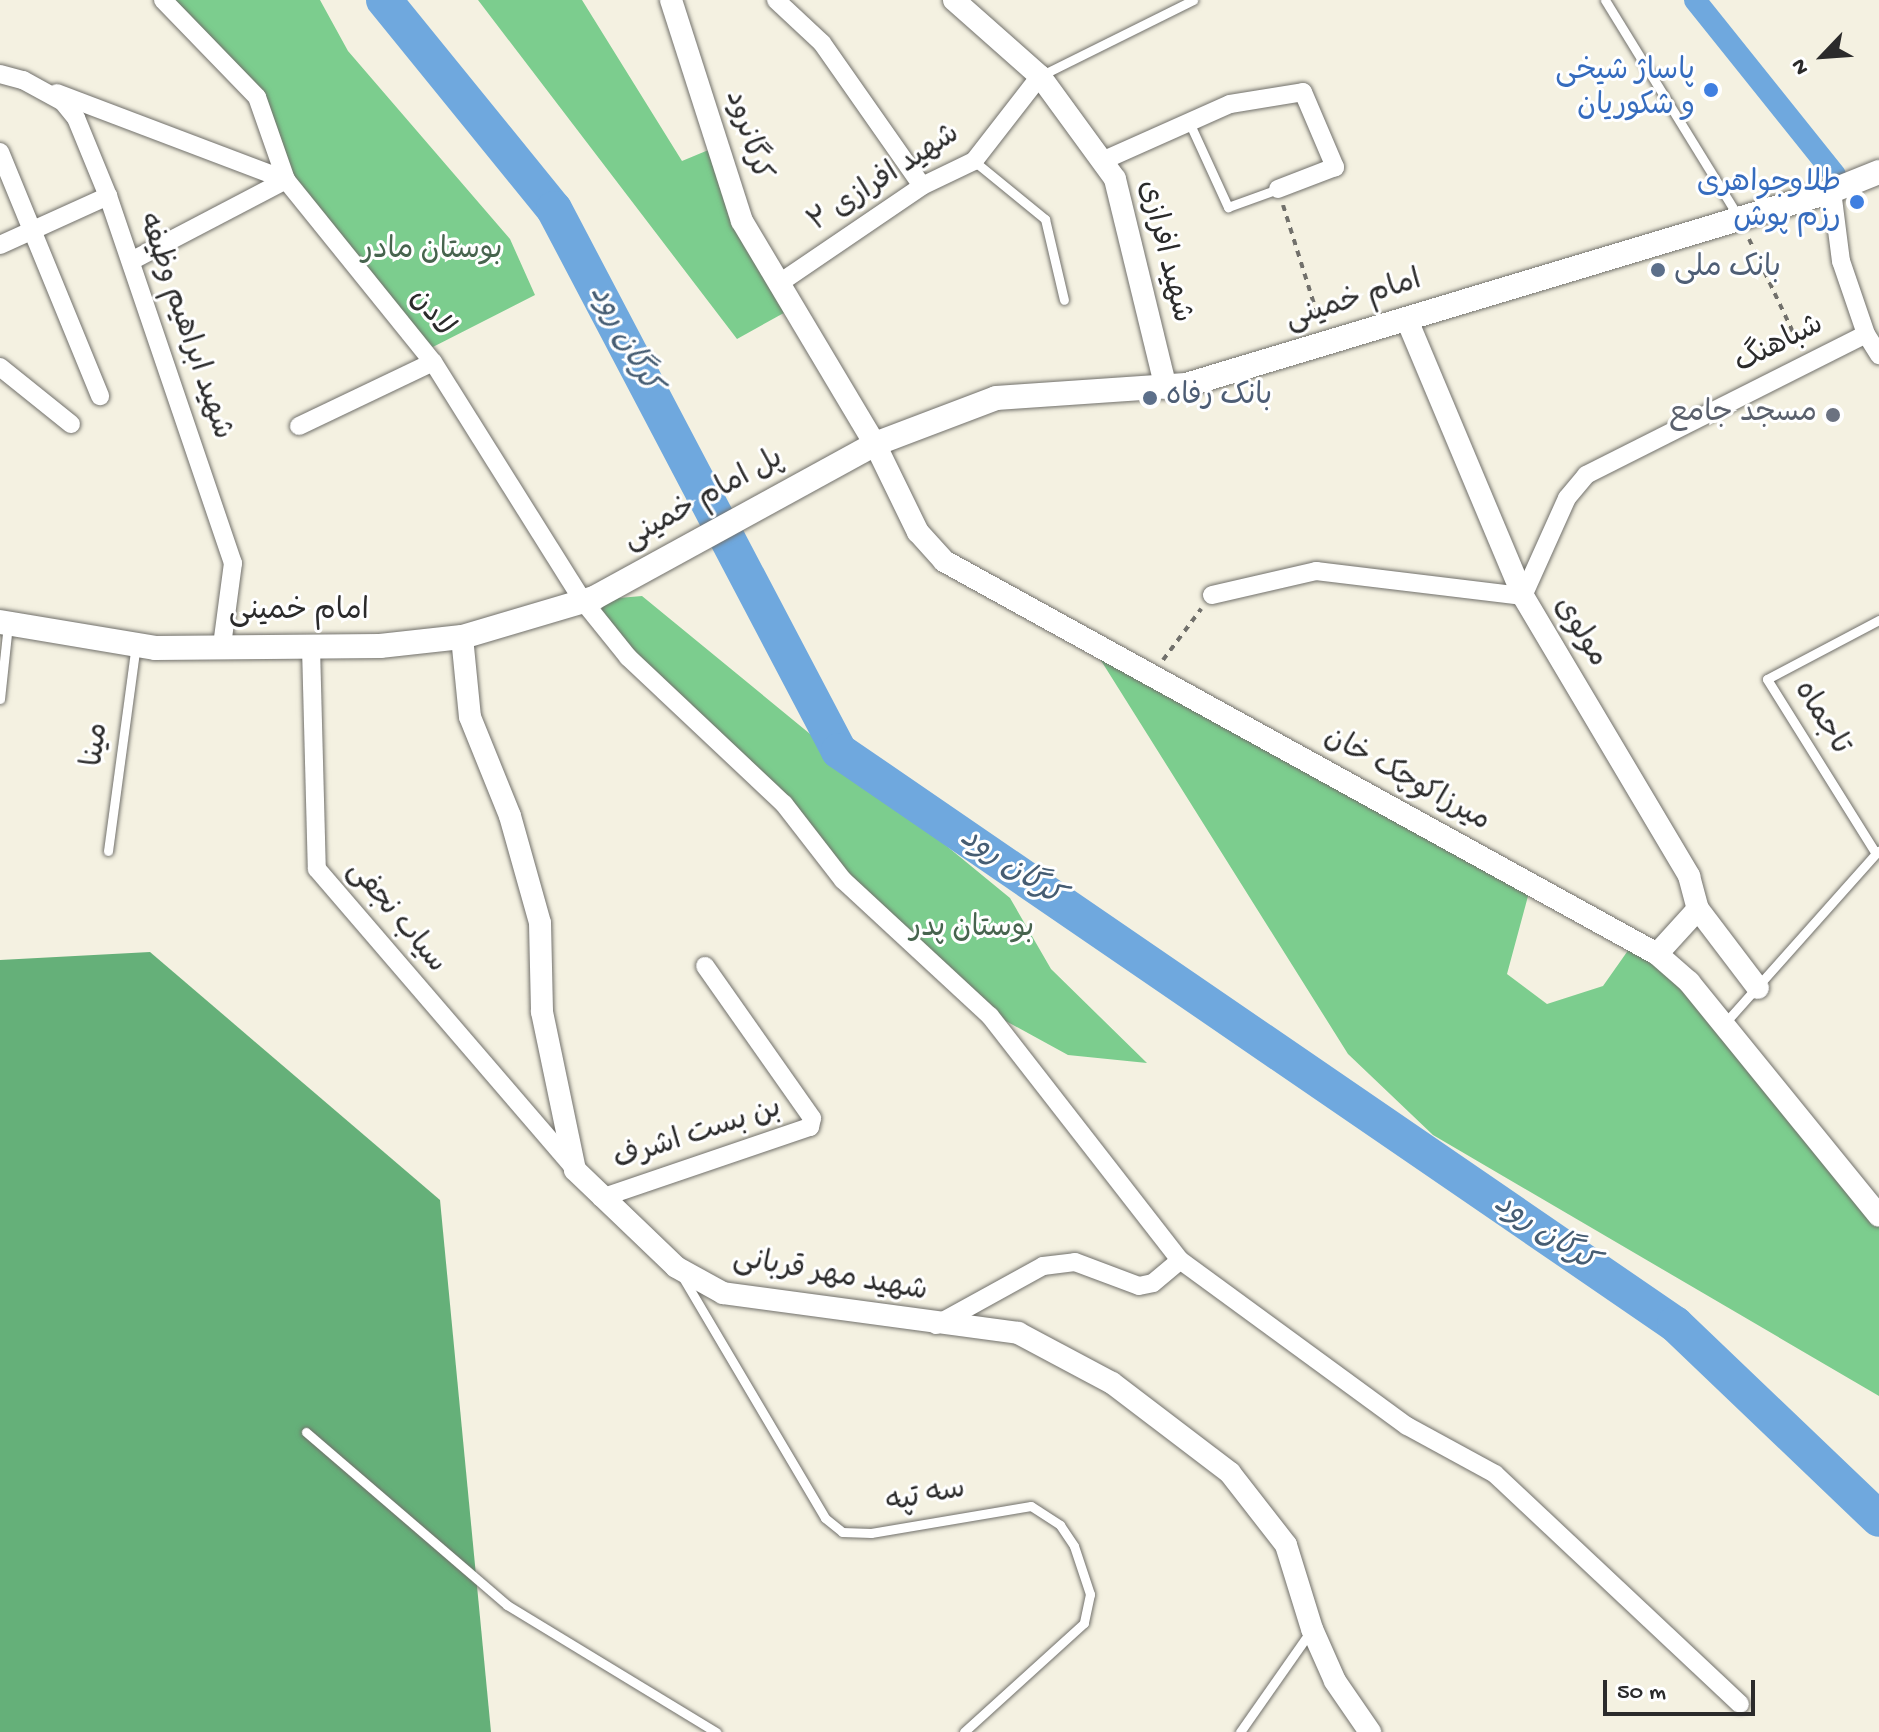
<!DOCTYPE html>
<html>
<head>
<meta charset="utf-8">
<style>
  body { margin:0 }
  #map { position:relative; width:1879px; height:1732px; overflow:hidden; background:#f4f1e1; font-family:"Gochi Hand","Playpen Sans Arabic",sans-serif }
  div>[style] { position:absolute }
  .green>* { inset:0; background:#7ccd8e }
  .forest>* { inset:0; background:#65b079 }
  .canal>* { height:22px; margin:-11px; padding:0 11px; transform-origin:11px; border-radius:11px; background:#6fa8de }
  .river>* { height:36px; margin:-18px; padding:0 18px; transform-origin:18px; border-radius:18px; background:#6fa8de }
  .path>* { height:4px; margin-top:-2px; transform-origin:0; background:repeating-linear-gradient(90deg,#71706b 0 6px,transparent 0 12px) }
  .roads { filter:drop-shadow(0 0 2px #71706b) drop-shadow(0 0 2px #71706b) }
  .service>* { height:9px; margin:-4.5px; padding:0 4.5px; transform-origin:4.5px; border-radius:4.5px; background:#fff }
  .minor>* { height:18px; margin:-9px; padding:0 9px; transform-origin:9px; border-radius:9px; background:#fff }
  .tertiary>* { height:22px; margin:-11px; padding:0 11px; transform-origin:11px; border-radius:11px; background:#fff }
  .secondary>* { height:24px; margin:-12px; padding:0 12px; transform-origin:12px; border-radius:12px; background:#fff }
  .dots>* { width:22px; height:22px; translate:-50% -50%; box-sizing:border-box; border:4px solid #fff; border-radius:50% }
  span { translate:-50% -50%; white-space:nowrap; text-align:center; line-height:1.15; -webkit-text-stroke:6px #fff; paint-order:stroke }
  .shop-label { font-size:30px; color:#366cbe }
  .right { translate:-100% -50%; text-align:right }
  .street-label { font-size:30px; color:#2b2b2b }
  .park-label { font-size:30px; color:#47644e }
  .service-label { font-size:30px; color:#4e5e75 }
  .left { translate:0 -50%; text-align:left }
  .worship-label { font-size:30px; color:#5b616d }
  .water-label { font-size:32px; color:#465d73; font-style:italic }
  .north { position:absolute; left:1783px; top:16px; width:80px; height:80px; -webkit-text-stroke:6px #fff; paint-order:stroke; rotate:245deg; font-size:22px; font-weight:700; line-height:32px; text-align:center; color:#2b2b2b }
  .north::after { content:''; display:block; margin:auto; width:28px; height:36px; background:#2b2b2b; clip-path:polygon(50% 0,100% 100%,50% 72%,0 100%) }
  .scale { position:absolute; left:1603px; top:1680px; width:152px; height:36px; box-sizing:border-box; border:4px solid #2b2b2b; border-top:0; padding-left:10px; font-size:24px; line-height:28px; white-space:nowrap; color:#2b2b2b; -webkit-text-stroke:6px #fff; paint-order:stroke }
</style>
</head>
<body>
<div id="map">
  <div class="green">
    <i style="clip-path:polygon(163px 0,320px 0,348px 51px,510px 239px,535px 295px,425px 351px,287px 179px,257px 97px)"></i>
    <i style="clip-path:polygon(478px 0,582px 0,682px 161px,718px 146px,791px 309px,737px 339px)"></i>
    <i style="clip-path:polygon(642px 596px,1010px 898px,1051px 969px,1147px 1063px,1068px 1055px,993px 1014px,843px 879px,584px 601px)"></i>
    <i style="clip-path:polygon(1090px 643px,1531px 885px,1507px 974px,1547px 1004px,1603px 986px,1634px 942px,1657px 954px,1879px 1218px,1879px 1396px,1433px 1135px,1348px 1054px)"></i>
  </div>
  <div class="forest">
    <i style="clip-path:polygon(150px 952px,440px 1200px,491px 1732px,0 1732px,0 960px)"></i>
  </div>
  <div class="canal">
    <i style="left:1695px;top:0;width:224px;rotate:51.3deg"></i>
  </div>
  <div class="river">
    <i style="left:384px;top:0;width:269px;rotate:50.9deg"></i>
    <i style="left:554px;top:209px;width:612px;rotate:62.26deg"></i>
    <i style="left:839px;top:751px;width:1014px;rotate:34.43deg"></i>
    <i style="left:1675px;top:1324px;width:282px;rotate:43.7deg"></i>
  </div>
  <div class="path">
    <i style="left:1283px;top:205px;width:124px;rotate:72.6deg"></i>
    <i style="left:1749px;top:239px;width:119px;rotate:64.7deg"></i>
    <i style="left:1163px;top:660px;width:64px;rotate:-53.3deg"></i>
  </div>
  <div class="roads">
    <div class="service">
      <i style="left:1605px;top:0;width:254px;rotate:58.4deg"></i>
      <i style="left:1040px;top:76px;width:171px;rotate:-26.4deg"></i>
      <i style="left:1189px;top:122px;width:94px;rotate:65.4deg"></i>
      <i style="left:1228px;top:207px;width:53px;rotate:-19.8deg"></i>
      <i style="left:974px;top:161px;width:92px;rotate:39.2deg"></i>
      <i style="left:1045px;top:219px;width:83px;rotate:76.8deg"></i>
      <i style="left:0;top:699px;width:75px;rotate:-83.9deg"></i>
      <i style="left:108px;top:851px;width:208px;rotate:-82.3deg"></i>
      <i style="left:1875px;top:852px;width:204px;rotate:-122deg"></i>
      <i style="left:1767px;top:679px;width:127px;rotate:-27.8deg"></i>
      <i style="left:1724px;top:1024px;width:232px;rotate:-48.3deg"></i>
      <i style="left:682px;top:1276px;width:281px;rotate:59.4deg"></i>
      <i style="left:825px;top:1518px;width:22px;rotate:39deg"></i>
      <i style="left:842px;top:1532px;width:29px;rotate:2deg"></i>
      <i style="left:871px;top:1533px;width:162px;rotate:-9.6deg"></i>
      <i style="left:1031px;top:1506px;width:35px;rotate:33deg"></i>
      <i style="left:1060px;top:1525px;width:25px;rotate:56deg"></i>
      <i style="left:1074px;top:1546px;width:51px;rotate:71.6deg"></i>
      <i style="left:1090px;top:1594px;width:30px;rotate:102deg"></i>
      <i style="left:1084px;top:1623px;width:162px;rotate:137.8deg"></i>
      <i style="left:306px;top:1432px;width:265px;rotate:40.7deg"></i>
      <i style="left:507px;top:1605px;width:245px;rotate:31.3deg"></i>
      <i style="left:1240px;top:1732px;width:122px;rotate:-55deg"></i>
    </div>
    <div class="minor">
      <i style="left:163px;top:0;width:135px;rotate:45.9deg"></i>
      <i style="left:257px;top:97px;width:88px;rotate:70.7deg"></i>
      <i style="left:286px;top:180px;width:234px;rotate:51.1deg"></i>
      <i style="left:433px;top:362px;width:282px;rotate:57.9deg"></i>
      <i style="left:583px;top:601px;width:72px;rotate:51.2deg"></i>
      <i style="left:628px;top:657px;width:214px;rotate:43.3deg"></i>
      <i style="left:784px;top:804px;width:96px;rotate:52.2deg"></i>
      <i style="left:843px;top:880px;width:200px;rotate:42.8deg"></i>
      <i style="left:990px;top:1016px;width:309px;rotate:52.1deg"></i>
      <i style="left:1180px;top:1260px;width:281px;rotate:36.2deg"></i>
      <i style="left:1407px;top:1426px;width:100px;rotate:28.6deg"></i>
      <i style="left:1495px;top:1474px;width:336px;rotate:43.2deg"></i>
      <i style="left:776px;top:0;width:63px;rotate:43.1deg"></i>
      <i style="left:822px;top:43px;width:174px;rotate:55deg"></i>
      <i style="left:0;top:74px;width:24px;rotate:15deg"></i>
      <i style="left:23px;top:80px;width:46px;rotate:28.8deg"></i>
      <i style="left:63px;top:102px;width:21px;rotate:51deg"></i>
      <i style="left:76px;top:118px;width:84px;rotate:67.7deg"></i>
      <i style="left:108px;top:196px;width:388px;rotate:71.2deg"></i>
      <i style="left:233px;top:563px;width:83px;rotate:97.6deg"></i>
      <i style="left:57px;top:93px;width:245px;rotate:20.8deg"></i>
      <i style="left:0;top:152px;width:264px;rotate:67.7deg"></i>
      <i style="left:1102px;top:161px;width:140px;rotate:-24deg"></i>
      <i style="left:1230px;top:104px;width:74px;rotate:-9.3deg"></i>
      <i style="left:1303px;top:92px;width:82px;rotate:66.9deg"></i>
      <i style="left:1335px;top:167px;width:61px;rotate:158.9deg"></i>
      <i style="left:1832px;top:191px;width:71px;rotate:82.7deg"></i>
      <i style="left:1841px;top:261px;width:77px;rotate:71.1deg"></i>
      <i style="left:1866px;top:334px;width:25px;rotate:58deg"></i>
      <i style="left:0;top:245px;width:119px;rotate:-24.4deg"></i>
      <i style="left:131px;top:261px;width:175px;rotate:-27.6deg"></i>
      <i style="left:781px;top:282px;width:171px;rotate:-34.2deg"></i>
      <i style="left:922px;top:186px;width:58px;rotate:-25.7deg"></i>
      <i style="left:974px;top:161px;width:108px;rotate:-52.2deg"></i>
      <i style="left:0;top:367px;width:91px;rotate:38.8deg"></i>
      <i style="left:299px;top:426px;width:148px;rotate:-25.5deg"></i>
      <i style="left:1212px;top:595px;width:107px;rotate:-13deg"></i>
      <i style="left:1316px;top:571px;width:209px;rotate:6.9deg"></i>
      <i style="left:1523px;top:596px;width:107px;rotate:-65.8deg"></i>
      <i style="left:1567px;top:498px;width:30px;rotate:-50deg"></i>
      <i style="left:1586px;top:475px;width:313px;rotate:-26.7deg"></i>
      <i style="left:311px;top:647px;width:222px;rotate:88.5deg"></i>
      <i style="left:317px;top:869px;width:396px;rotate:49.3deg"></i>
      <i style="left:601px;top:1198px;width:221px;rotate:-18.8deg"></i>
      <i style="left:810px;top:1127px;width:9px;rotate:-77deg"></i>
      <i style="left:812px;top:1118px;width:186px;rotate:-125.1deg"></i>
      <i style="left:936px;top:1325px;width:122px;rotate:-28.9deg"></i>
      <i style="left:1043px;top:1266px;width:32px;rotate:-7deg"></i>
      <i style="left:1075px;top:1262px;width:68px;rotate:20.6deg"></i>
      <i style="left:1139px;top:1286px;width:14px;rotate:-12deg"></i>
      <i style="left:1153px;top:1283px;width:35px;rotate:-40deg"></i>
    </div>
    <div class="tertiary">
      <i style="left:671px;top:0;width:232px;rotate:72.2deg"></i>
      <i style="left:742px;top:221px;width:260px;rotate:59.2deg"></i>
      <i style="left:875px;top:444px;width:98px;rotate:64deg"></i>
      <i style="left:918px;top:532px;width:39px;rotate:48deg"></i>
      <i style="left:944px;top:561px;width:814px;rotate:28.86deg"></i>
      <i style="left:1657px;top:954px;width:43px;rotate:41.2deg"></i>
      <i style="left:1689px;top:982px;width:301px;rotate:50.9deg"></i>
      <i style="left:954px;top:0;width:115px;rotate:41.5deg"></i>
      <i style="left:1040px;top:76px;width:127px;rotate:53.9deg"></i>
      <i style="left:1115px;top:179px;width:215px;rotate:76.3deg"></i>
      <i style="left:1407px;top:320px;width:299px;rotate:67.2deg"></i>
      <i style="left:1523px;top:596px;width:326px;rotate:59.3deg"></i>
      <i style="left:1689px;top:876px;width:34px;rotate:75deg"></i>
      <i style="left:1698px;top:909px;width:61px;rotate:132.3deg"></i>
      <i style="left:462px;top:637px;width:80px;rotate:84.3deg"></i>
      <i style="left:470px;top:717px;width:107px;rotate:68deg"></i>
      <i style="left:510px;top:816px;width:111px;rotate:74.3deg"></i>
      <i style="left:540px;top:923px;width:89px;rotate:88.7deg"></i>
      <i style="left:542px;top:1012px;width:161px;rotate:78.2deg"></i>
      <i style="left:575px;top:1170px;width:140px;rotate:43.8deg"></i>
      <i style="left:676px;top:1267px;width:54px;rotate:29deg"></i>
      <i style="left:723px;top:1293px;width:298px;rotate:7.7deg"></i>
      <i style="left:1018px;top:1333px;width:106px;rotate:28deg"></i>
      <i style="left:1112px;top:1383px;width:148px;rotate:37.3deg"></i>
      <i style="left:1230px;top:1473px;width:91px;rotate:52.1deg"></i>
      <i style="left:1286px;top:1545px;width:88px;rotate:72.8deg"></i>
      <i style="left:1312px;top:1629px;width:57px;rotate:66.1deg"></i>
      <i style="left:1335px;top:1681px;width:62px;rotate:55.5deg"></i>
      <i style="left:1698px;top:909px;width:99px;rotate:52.8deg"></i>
    </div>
    <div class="secondary">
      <i style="left:0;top:622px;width:157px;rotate:9.5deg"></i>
      <i style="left:155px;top:648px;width:225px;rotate:-0.5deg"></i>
      <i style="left:380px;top:646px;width:82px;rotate:-6.3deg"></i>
      <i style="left:462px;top:637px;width:138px;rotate:-16.5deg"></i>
      <i style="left:594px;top:598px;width:320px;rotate:-28.7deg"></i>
      <i style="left:875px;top:444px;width:129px;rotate:-20.8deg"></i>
      <i style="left:996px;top:398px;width:190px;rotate:-3.9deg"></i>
      <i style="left:1186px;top:385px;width:675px;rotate:-16.72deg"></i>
      <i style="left:1832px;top:191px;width:51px;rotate:-22deg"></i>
    </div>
  </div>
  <div class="dots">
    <i style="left:1711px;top:90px;background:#3f7fe0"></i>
    <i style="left:1857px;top:202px;background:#3f7fe0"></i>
    <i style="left:1658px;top:270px;background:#5c6f8a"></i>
    <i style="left:1150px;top:398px;background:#5c6f8a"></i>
    <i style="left:1833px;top:415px;background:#6b7280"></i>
  </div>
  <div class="shop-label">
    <span class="right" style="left:1695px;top:90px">پاساژ شیخی<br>و شکوریان</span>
    <span class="right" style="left:1841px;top:202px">طلاوجواهری<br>رزم پوش</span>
  </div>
  <div class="street-label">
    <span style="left:746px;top:136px;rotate:72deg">کرگانرود</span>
    <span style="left:885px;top:180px;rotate:-33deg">شهید افرازی ۲</span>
    <span style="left:1163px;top:252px;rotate:76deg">شهید افرازی</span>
    <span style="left:1354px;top:302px;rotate:-17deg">امام خمینی</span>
    <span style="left:430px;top:314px;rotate:52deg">لادن</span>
    <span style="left:183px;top:327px;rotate:71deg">شهید ابراهیم وظیفه</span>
    <span style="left:1780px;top:346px;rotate:-27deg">شباهنگ</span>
    <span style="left:704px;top:501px;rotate:-29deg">پل امام خمینی</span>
    <span style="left:299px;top:613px">امام خمینی</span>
    <span style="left:1579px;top:633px;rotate:59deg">مولوی</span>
    <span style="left:1820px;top:719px;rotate:58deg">تاجماه</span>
    <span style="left:98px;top:745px;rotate:-82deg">مینا</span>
    <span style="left:1406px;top:781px;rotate:29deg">میرزاکوچک خان</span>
    <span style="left:395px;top:918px;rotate:50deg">سیاب نجفی</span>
    <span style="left:698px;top:1136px;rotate:-18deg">بن بست اشرف</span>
    <span style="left:830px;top:1277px;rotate:10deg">شهید مهر قربانی</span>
    <span style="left:926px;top:1498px;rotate:-11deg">سه تپه</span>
  </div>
  <div class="park-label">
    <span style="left:432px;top:252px">بوستان مادر</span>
    <span style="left:972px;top:930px">بوستان پدر</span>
  </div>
  <div class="service-label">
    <span class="left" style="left:1674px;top:270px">بانک ملی</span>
    <span class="left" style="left:1166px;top:398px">بانک رفاه</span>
  </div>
  <div class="worship-label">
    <span class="right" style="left:1817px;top:415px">مسجد جامع</span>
  </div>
  <div class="water-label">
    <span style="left:623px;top:339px;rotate:62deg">کرگان رود</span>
    <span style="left:1010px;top:868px;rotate:34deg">کرگان رود</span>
    <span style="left:1544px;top:1234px;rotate:34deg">کرگان رود</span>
  </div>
  <div class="north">N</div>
  <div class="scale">50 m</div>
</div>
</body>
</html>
